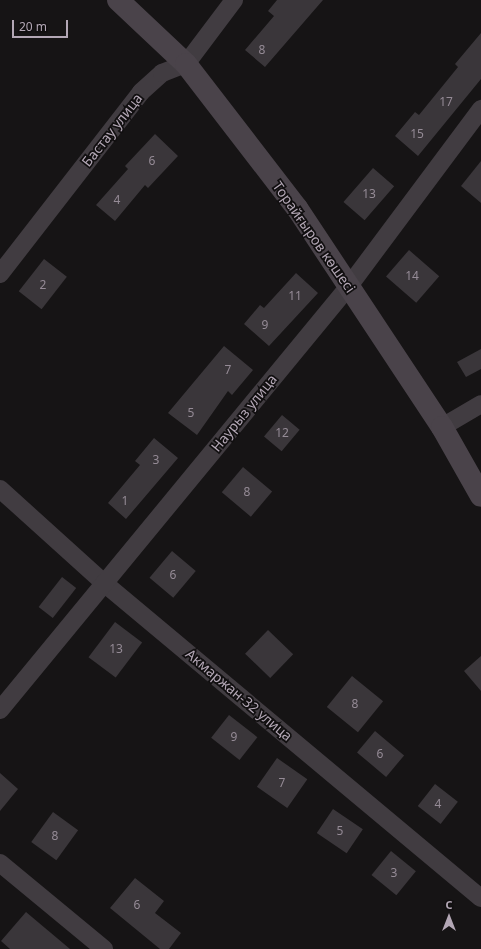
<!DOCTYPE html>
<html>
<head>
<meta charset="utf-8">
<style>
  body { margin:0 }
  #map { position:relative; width:481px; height:949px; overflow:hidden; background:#161415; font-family:"Noto Sans",sans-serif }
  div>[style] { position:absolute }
  .building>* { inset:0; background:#3a363a; transform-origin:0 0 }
  .street>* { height:18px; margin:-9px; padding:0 9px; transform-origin:9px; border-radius:9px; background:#413c41 }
  .secondary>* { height:22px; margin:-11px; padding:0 11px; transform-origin:11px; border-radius:11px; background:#4a434a }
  span { translate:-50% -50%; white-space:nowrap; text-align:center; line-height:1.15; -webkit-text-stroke:3.5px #110f10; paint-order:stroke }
  .number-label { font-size:12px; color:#958b96 }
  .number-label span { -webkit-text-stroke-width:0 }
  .street-label { font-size:14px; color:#b3a7b5 }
  .north { position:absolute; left:429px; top:897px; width:40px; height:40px; -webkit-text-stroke:3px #110f10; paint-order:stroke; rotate:0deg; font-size:11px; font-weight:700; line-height:16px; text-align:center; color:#b3a7b5 }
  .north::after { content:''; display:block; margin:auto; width:14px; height:18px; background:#b3a7b5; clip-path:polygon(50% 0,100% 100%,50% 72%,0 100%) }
  .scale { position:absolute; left:12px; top:20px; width:56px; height:18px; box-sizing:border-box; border:2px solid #b3a7b5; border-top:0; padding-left:5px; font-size:12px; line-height:14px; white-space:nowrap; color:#b3a7b5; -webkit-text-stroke:3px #110f10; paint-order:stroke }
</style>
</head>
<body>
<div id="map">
  <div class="building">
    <i style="clip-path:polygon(277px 0,323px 0,265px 67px,245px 50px,274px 16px,268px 11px)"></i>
    <i style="clip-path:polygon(481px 33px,481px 79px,418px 156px,395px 136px,415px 112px,419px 115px,458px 67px,455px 64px)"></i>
    <i style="clip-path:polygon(155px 134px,178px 156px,148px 188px,145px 185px,115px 221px,96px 205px,128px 169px,125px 166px)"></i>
    <i style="clip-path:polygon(481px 161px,481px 203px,461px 186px)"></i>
    <i style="left:373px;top:168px;width:28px;height:45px;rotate:41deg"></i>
    <i style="left:409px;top:250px;width:40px;height:35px;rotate:41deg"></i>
    <i style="left:44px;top:259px;width:29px;height:41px;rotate:38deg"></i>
    <i style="clip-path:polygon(296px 273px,318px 293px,269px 346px,244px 324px,260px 305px,264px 308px)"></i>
    <i style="clip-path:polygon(224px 346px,253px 370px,232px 395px,228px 391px,197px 435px,168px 413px)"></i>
    <i style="clip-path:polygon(481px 349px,481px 369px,466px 377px,457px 362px)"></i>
    <i style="left:282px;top:415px;width:23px;height:28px;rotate:40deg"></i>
    <i style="clip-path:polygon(154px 438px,178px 458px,126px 519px,108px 503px,140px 465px,135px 461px)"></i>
    <i style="left:243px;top:467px;width:38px;height:33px;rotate:40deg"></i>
    <i style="left:172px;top:551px;width:31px;height:35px;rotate:40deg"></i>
    <i style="left:62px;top:577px;width:18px;height:38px;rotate:38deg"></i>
    <i style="left:115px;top:622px;width:34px;height:44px;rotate:37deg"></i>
    <i style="left:268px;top:630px;width:35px;height:33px;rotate:44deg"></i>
    <i style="clip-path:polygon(481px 656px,481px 691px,464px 671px)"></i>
    <i style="left:352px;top:676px;width:40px;height:40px;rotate:39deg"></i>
    <i style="left:229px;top:715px;width:36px;height:29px;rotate:38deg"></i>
    <i style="left:375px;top:731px;width:38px;height:28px;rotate:40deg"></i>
    <i style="left:277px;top:758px;width:37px;height:35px;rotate:35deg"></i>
    <i style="clip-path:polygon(0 773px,18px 789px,0 811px)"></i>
    <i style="left:435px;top:784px;width:29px;height:28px;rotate:38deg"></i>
    <i style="left:333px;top:809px;width:36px;height:29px;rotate:34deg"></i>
    <i style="left:53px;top:812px;width:31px;height:37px;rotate:36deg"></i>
    <i style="left:391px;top:851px;width:32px;height:31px;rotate:39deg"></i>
    <i style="clip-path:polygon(135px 878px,164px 901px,155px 913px,181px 933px,169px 949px,160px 949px,110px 908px)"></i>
    <i style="clip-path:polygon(26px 912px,70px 949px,10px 949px,1px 941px)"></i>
  </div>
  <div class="street">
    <i style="left:0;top:274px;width:230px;rotate:-52.2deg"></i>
    <i style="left:141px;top:92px;width:28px;rotate:-42deg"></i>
    <i style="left:162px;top:73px;width:26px;rotate:-21deg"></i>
    <i style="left:186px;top:64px;width:80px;rotate:-53.1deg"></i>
    <i style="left:442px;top:427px;width:45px;rotate:-30.5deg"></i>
    <i style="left:0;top:489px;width:140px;rotate:42.1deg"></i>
    <i style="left:104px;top:583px;width:491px;rotate:39.9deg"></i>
    <i style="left:0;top:710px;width:549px;rotate:-50.54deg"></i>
    <i style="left:349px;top:286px;width:221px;rotate:-53.3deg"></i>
    <i style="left:0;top:863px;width:135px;rotate:39.6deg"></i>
  </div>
  <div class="secondary">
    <i style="left:118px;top:0;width:93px;rotate:43.3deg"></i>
    <i style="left:186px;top:64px;width:182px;rotate:52.4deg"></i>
    <i style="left:297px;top:208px;width:263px;rotate:56.5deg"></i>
    <i style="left:442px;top:427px;width:79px;rotate:60.5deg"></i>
  </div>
  <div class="number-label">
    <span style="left:262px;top:50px">8</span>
    <span style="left:446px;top:102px">17</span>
    <span style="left:417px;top:134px">15</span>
    <span style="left:152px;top:161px">6</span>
    <span style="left:369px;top:194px">13</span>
    <span style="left:117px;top:200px">4</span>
    <span style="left:412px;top:276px">14</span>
    <span style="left:43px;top:285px">2</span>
    <span style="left:295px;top:296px">11</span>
    <span style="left:265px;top:325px">9</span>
    <span style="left:228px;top:370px">7</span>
    <span style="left:191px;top:413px">5</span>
    <span style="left:282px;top:433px">12</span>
    <span style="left:156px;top:460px">3</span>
    <span style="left:247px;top:492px">8</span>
    <span style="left:125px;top:501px">1</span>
    <span style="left:173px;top:575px">6</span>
    <span style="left:116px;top:649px">13</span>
    <span style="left:355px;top:704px">8</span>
    <span style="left:234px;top:737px">9</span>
    <span style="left:380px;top:754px">6</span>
    <span style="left:282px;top:783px">7</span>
    <span style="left:438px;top:804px">4</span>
    <span style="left:340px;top:831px">5</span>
    <span style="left:55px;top:836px">8</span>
    <span style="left:394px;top:873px">3</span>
    <span style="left:137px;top:905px">6</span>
  </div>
  <div class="street-label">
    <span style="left:112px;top:130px;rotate:-52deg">Бастау улица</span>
    <span style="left:314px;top:237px;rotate:55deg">Торайғыров көшесі</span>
    <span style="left:244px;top:413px;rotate:-51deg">Наурыз улица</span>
    <span style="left:239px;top:695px;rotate:40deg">Акмаржан-32 улица</span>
  </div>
  <div class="north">С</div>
  <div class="scale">20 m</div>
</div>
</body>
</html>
